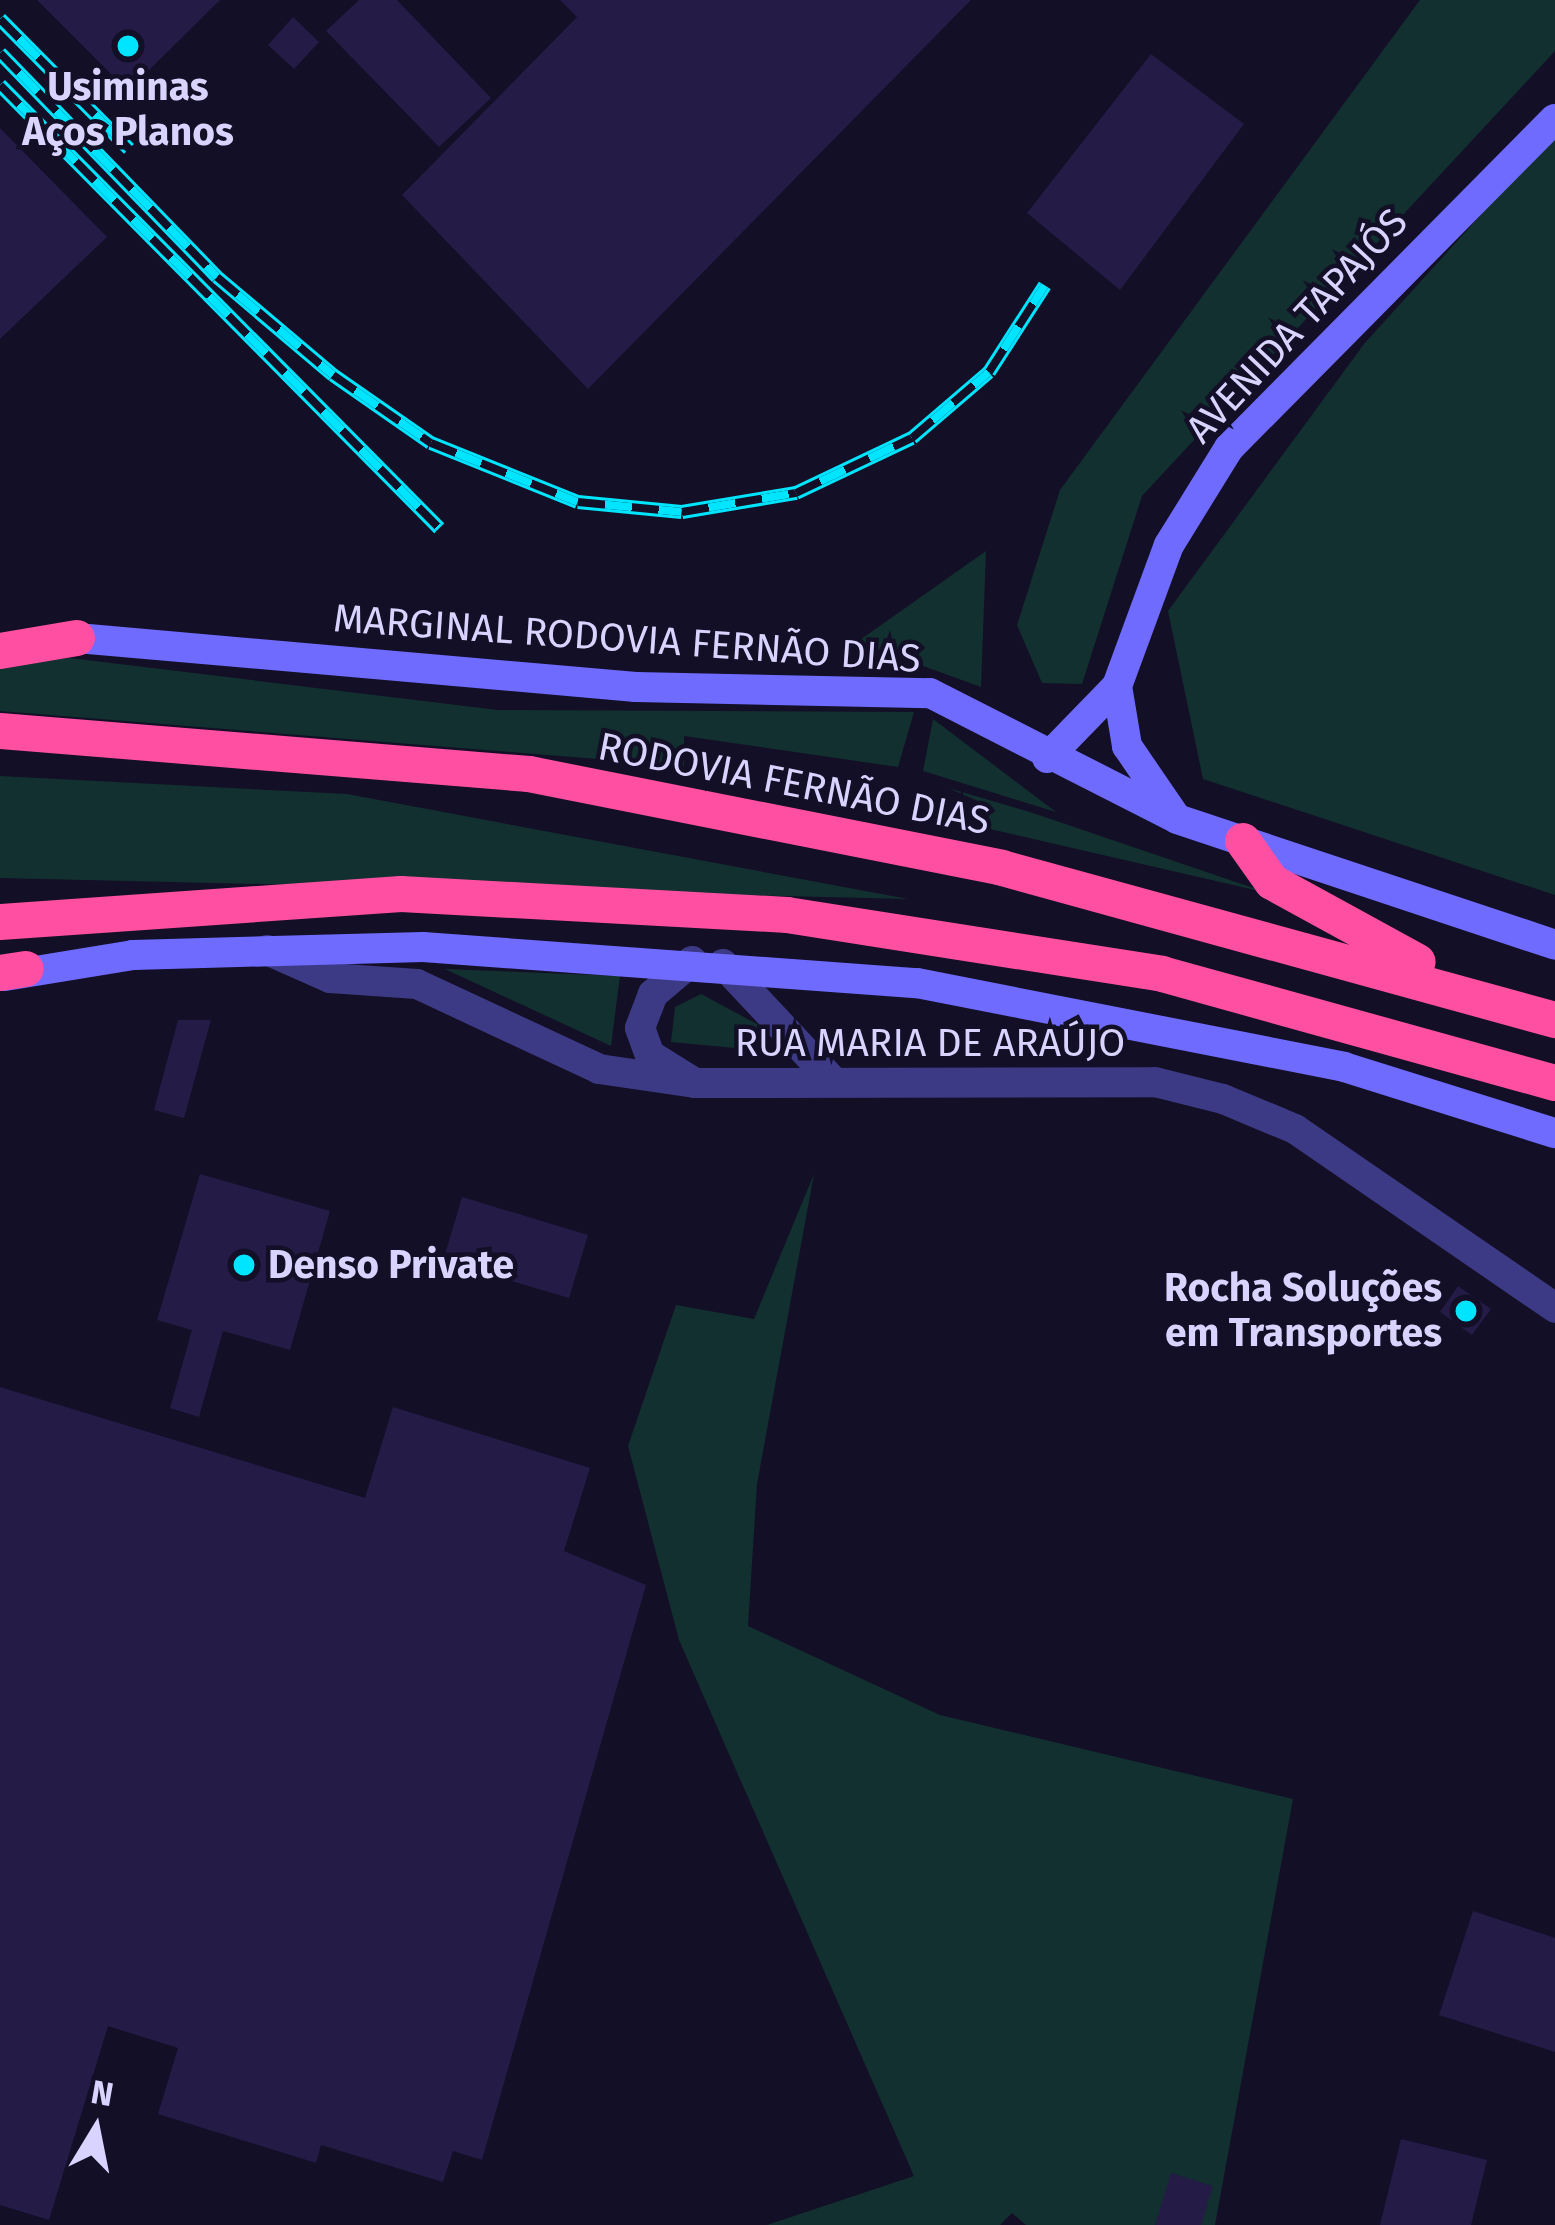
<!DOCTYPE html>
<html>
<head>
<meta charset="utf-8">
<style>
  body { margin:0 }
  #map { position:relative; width:1555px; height:2225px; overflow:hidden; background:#130f26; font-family:"Fira Sans",sans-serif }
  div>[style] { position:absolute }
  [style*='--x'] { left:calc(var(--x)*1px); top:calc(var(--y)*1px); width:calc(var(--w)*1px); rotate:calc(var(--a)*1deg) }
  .green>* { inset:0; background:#12302f }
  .building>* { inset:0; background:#241b47 }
  .minor>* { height:30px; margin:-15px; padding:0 15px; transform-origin:15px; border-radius:15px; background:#3d3a85 }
  .tertiary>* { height:30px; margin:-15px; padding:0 15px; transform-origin:15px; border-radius:15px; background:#3d3a85 }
  .secondary>* { height:30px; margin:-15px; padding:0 15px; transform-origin:15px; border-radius:15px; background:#6f6bff }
  .motorway>* { height:36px; margin:-18px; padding:0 18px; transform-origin:18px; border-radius:18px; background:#ff4fa3 }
  .rail>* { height:14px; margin-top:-7px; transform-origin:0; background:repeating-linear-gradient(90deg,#130f26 0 27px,#00e5ff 0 54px); box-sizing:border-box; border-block:3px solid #00e5ff }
  .dots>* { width:33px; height:33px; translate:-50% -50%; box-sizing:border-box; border:6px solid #130f26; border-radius:50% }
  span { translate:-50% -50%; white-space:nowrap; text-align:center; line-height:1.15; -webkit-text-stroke:9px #130f26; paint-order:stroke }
  .poi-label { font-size:39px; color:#d9d4ff; font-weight:700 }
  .left { translate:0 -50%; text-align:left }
  .right { translate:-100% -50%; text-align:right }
  .street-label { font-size:39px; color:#d9d4ff }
  .north { position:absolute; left:36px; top:2069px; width:120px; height:120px; -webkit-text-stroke:9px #130f26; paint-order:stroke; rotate:10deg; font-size:33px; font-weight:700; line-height:48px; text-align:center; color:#d9d4ff }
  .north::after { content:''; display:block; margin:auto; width:42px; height:54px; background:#d9d4ff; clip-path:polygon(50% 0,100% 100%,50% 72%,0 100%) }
</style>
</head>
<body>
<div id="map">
  <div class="green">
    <div style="clip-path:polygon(1420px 0,1555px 0,1555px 51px,1142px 496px,1082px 684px,1042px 683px,1017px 625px,1060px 490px)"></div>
    <div style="clip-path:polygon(1555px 133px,1555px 895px,1203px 779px,1168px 611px,1364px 344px)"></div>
    <div style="clip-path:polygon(986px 551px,981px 687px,857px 642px)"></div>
    <div style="clip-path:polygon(45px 655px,498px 710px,914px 712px,898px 767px,684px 736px,684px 766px,0 711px,0 663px)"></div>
    <div style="clip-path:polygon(933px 719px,1056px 812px,923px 771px)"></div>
    <div style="clip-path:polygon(0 776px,347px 794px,908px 899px,0 878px)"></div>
    <div style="clip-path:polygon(948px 788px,1033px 813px,1268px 893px,990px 829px,987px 805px)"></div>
    <div style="clip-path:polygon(445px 969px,620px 976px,611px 1046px)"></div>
    <div style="clip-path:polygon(701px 994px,770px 1031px,767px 1051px,671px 1042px,675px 1007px)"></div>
    <div style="clip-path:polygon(814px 1174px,757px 1484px,748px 1626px,940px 1715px,1293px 1799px,1215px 2225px,1026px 2225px,1012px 2213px,1000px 2225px,767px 2225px,914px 2176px,679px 1640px,628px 1446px,676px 1305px,754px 1319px)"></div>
  </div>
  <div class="building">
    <div style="clip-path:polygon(37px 0,220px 0,128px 91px)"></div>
    <div style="clip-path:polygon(359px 0,397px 0,491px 98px,439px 147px,326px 31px)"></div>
    <div style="clip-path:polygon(560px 0,971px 0,588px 389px,402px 195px,577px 17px)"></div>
    <div style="clip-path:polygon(293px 17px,319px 42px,294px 69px,268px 45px)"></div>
    <div style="clip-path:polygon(1151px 54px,1244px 124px,1120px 290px,1027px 213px)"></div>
    <div style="clip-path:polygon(0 128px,107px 237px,0 339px)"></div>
    <div style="clip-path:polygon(178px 1020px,211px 1020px,184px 1118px,154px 1110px)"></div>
    <div style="clip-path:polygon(200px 1174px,330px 1211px,290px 1350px,223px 1331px,199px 1417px,170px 1408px,192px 1330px,157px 1320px)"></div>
    <div style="clip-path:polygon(462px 1197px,588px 1235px,569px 1298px,443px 1261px)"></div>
    <div style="clip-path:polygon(1458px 1286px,1491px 1309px,1472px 1335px,1440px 1312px)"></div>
    <div style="clip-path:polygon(0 1387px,365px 1498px,393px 1407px,590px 1468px,564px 1551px,646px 1585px,482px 2160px,453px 2151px,443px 2182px,321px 2145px,316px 2163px,158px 2114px,178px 2048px,108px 2026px,49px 2220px,0 2205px)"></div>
    <div style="clip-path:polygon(1473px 1911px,1555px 1938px,1555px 2052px,1439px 2015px)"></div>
    <div style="clip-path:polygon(1401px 2139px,1487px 2160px,1471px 2225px,1380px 2225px)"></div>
    <div style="clip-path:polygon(1171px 2173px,1213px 2186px,1201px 2225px,1155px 2225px)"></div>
  </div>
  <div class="minor">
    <div style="--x:692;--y:961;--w:51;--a:139.8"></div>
    <div style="--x:653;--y:994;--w:36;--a:111"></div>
    <div style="--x:640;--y:1028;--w:29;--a:70"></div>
    <div style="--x:650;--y:1055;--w:53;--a:31.9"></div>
    <div style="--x:723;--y:964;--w:161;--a:46.8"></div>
  </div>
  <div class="tertiary">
    <div style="--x:267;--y:950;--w:69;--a:24"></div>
    <div style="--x:330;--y:978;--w:87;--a:3.9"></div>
    <div style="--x:417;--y:984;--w:201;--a:25"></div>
    <div style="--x:599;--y:1069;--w:97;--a:8.3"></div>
    <div style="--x:695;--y:1083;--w:460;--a:-0.1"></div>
    <div style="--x:1155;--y:1082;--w:70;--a:14"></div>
    <div style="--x:1223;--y:1099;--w:78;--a:22.6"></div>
    <div style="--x:1295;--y:1129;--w:316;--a:34.5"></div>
  </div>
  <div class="secondary">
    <div style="--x:77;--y:638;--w:561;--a:5.01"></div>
    <div style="--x:636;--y:687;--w:294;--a:1.2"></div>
    <div style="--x:930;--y:693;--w:277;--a:27"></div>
    <div style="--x:1177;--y:819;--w:398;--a:18.4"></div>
    <div style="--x:1117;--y:686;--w:61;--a:80.5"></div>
    <div style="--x:1127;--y:746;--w:83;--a:55.7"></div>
    <div style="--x:1047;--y:758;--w:100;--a:-45.8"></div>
    <div style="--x:1117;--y:686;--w:150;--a:-69.8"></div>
    <div style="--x:1169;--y:545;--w:114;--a:-58.3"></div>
    <div style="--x:1229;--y:448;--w:463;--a:-45.3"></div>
    <div style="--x:5;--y:976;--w:130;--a:-9.3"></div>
    <div style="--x:133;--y:955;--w:290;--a:-1.6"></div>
    <div style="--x:423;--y:947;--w:495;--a:4.2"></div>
    <div style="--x:917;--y:983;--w:435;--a:11.1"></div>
    <div style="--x:1344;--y:1067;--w:221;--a:17.4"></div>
  </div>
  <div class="motorway">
    <div style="--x:0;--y:651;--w:78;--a:-9.6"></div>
    <div style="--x:0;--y:731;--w:531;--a:4.65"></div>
    <div style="--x:529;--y:774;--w:482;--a:11.2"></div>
    <div style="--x:1002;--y:868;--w:574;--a:15.37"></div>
    <div style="--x:1243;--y:841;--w:50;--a:54.7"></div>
    <div style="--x:1272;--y:882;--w:166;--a:28.7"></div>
    <div style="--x:0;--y:922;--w:402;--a:-4"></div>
    <div style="--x:401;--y:894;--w:387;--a:3.1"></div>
    <div style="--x:787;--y:915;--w:380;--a:8.9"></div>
    <div style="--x:1162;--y:974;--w:408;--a:15.5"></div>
    <div style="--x:0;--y:973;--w:26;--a:-9"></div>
  </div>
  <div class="rail">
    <div style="--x:0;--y:19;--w:183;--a:45.2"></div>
    <div style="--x:0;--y:53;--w:312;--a:45.9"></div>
    <div style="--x:217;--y:277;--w:152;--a:40.2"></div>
    <div style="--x:333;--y:375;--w:119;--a:34.8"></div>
    <div style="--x:431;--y:443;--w:158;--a:21.9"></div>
    <div style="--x:578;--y:502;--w:104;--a:5.5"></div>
    <div style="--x:682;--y:512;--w:116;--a:-9.5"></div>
    <div style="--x:796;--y:493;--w:128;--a:-25.4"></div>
    <div style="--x:912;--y:438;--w:101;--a:-40.6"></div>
    <div style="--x:989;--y:372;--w:103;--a:-57.2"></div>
    <div style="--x:0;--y:85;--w:624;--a:45.26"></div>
  </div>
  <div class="dots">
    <div style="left:128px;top:46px;background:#00e5ff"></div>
    <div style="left:244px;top:1265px;background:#00e5ff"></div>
    <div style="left:1466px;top:1311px;background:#00e5ff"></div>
  </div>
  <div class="poi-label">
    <span style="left:128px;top:110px">Usiminas<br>Aços Planos</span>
    <span class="left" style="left:268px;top:1265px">Denso Private</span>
    <span class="right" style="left:1442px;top:1311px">Rocha Soluções<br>em Transportes</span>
  </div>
  <div class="street-label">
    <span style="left:1297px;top:326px;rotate:-47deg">AVENIDA TAPAJÓS</span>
    <span style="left:627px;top:639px;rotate:4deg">MARGINAL RODOVIA FERNÃO DIAS</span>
    <span style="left:794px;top:784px;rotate:11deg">RODOVIA FERNÃO DIAS</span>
    <span style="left:930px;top:1043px">RUA MARIA DE ARAÚJO</span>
  </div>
  <div class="north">N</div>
</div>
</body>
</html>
